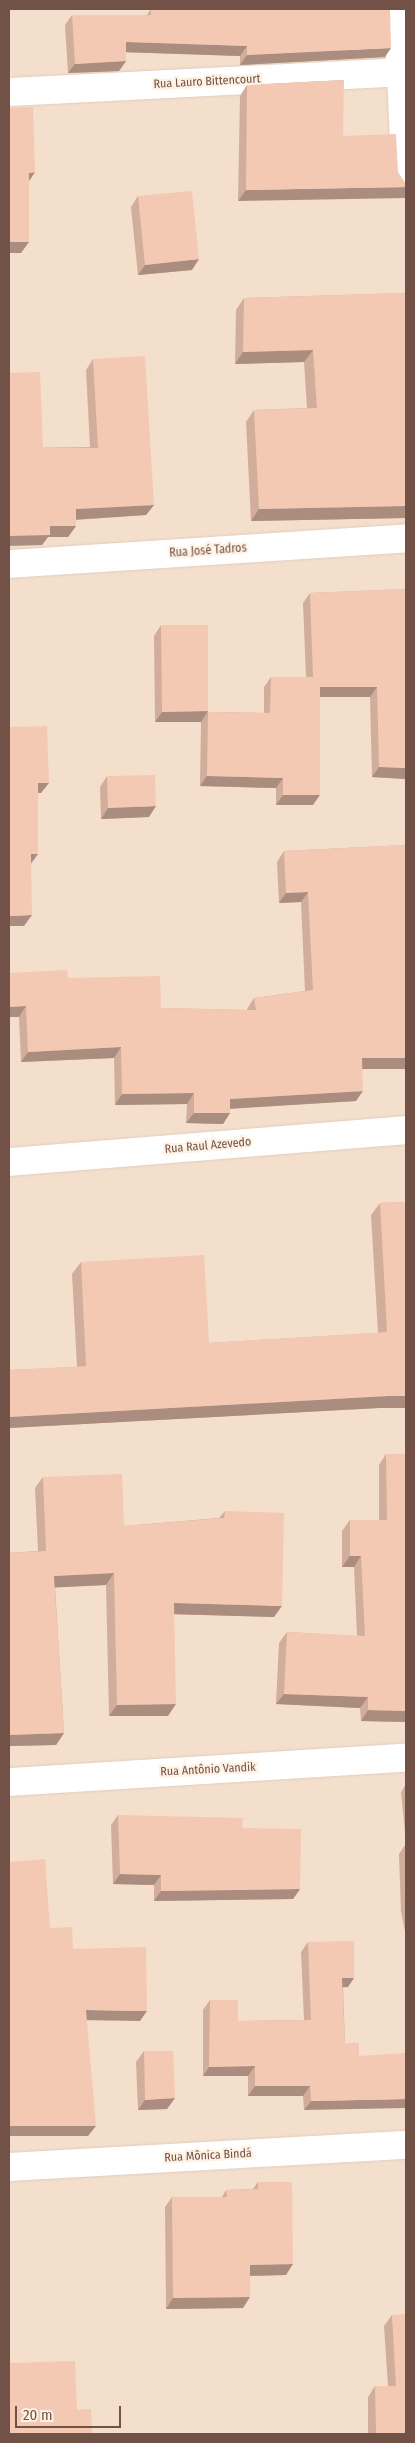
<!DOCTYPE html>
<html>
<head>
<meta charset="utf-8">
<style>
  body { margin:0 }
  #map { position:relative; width:415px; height:2443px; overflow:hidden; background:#fdeedd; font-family:"Fira Sans Condensed",sans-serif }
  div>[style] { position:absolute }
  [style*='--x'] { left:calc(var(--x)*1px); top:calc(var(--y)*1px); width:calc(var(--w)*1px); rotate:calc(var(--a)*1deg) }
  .residential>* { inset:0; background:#f4dfcc }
  .roads { filter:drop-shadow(0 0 1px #e2cbbd) drop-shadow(0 0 1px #e2cbbd) }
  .minor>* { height:28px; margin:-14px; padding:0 14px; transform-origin:14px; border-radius:14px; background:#fff }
  .wall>* { inset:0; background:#d1ad9b }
  .shaded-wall>* { inset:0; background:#aa8d7e }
  .building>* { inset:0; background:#f3c9b4 }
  span { translate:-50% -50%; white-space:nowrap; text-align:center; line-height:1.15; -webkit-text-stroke:4.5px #fff2e4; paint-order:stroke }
  .street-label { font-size:12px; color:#725246 }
  .frame { position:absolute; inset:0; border:10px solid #725246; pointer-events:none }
  .scale { position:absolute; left:15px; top:2406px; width:106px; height:22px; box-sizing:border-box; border:2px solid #725246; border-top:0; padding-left:6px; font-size:15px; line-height:18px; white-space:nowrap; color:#725246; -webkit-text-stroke:4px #fff2e4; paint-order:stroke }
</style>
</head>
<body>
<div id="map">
  <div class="residential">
    <div style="clip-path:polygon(9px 9px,406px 9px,406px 2434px,9px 2434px)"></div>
  </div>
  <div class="roads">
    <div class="minor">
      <div style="--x:398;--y:9;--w:173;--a:87.4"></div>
      <div style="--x:9;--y:92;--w:398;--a:-2.9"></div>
      <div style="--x:9;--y:564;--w:398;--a:-3.7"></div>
      <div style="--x:9;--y:1162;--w:398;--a:-4.6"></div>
      <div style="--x:9;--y:1782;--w:398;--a:-3.5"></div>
      <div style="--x:9;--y:2167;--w:398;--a:-3.2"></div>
    </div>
  </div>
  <div class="wall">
    <div style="clip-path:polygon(151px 9px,385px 57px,240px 65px,240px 56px,126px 52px,126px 61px,119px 71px,68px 73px,65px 25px,72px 15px,147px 15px)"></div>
    <div style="clip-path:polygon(344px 80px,238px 201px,240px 96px,247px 85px)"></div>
    <div style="clip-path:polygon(138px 196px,192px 270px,138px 275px,131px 207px)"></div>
    <div style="clip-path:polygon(406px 293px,406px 518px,251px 521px,246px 422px,254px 410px,307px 408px,304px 362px,235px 364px,236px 310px,244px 298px)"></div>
    <div style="clip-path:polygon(93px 359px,154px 505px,146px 515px,76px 520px,76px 526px,68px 537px,48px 537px,42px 545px,43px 447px,90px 447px,86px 370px)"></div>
    <div style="clip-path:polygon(406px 589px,406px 779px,372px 777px,370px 697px,320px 697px,313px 805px,276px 805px,276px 788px,200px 786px,201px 722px,155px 722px,154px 636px,161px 625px,208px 711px,208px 712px,264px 713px,264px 687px,271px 677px,306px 677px,303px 603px,310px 593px)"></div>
    <div style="clip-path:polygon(107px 776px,149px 817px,101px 819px,100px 787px)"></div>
    <div style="clip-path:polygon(406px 845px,356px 1101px,230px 1109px,230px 1113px,223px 1124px,186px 1123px,187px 1104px,115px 1105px,114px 1058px,21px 1062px,19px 1017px,9px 1017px,9px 973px,68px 978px,161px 1008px,247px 1010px,247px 1009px,254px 998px,305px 991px,301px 902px,279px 903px,277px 862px,284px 851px)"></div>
    <div style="clip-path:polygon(406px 1202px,379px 1408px,9px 1428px,9px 1370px,77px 1367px,72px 1274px,81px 1262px,209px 1343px,378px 1333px,371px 1215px,380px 1203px)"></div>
    <div style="clip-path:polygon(386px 1454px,406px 1454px,406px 1722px,361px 1721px,360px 1708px,276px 1704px,279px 1643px,287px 1632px,357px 1636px,354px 1567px,342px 1567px,342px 1531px,350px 1520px,379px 1520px,379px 1465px)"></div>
    <div style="clip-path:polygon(43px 1477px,124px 1526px,219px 1518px,225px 1511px,274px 1617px,174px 1614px,168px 1716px,109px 1716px,106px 1585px,55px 1587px,64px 1733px,56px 1745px,9px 1746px,9px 1553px,38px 1551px,35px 1488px)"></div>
    <div style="clip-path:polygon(406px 1784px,406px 1843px,401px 1792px)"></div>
    <div style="clip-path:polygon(118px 1815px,242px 1828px,300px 1889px,293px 1899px,154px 1901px,154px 1885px,113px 1884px,111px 1825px)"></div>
    <div style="clip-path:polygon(405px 1845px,406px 1845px,406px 1937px,401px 1912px,399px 1854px)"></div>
    <div style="clip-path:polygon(308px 1942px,348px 1987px,343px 1987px,345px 2044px,359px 2043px,304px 2110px,303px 2096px,248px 2096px,248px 2076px,203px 2076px,203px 2010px,210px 2000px,238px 2021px,304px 2020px,301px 1952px)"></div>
    <div style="clip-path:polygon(144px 2051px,175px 2098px,167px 2109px,138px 2110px,136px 2062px)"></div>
    <div style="clip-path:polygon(258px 2182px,286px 2275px,250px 2276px,243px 2308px,166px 2309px,165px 2207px,172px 2197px,222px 2197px,226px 2190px,253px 2189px)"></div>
    <div style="clip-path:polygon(392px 2315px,406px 2434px,368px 2434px,368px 2397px,375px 2386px,388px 2386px,384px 2326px)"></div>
  </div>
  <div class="shaded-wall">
    <div style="clip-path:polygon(126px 42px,247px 46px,240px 56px,119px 52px)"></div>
    <div style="clip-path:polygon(391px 48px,385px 57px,240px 65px,247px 55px)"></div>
    <div style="clip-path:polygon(126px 61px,119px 71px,68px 73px,75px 64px)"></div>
    <div style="clip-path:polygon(35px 172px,28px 183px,29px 173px)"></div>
    <div style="clip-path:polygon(406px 187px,406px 198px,238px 201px,246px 190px)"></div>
    <div style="clip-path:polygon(9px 242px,29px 242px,21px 253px,9px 253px)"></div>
    <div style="clip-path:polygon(199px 259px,192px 270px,138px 275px,145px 265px)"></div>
    <div style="clip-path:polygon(313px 350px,304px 362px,235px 364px,243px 352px)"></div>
    <div style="clip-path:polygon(154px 505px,146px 515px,69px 520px,76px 509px)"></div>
    <div style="clip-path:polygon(406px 506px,406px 518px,251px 521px,259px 509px)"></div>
    <div style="clip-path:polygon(50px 526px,76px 526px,68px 537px,48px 537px,42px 545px,9px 546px,9px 536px)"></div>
    <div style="clip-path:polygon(320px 687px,377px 687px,370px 697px,313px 697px)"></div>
    <div style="clip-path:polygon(208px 711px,201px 722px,155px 722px,162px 712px)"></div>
    <div style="clip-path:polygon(379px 767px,406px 768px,406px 779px,372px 777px)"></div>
    <div style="clip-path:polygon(207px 776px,283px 778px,276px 788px,200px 786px)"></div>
    <div style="clip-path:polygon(38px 783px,49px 783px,41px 793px,30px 793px)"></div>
    <div style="clip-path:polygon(283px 795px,320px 795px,313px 805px,276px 805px)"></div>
    <div style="clip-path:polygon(156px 806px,149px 817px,101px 819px,108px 808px)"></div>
    <div style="clip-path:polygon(31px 854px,38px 854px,30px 865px)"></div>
    <div style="clip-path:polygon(308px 892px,301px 902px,279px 903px,286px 893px)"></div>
    <div style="clip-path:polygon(32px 915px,24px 926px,9px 926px,9px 916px)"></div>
    <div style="clip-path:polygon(26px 1006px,19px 1017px,9px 1017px,9px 1007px)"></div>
    <div style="clip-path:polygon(121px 1047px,114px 1058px,21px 1062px,28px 1052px)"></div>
    <div style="clip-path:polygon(362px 1058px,406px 1058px,406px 1069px,354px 1069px)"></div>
    <div style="clip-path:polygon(363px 1091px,356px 1101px,223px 1109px,230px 1099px)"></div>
    <div style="clip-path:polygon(194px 1093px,187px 1104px,115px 1105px,122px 1094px)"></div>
    <div style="clip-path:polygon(194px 1113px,230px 1113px,223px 1124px,186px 1123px)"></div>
    <div style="clip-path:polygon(387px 1396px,406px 1396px,406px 1408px,379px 1408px,9px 1428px,9px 1417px)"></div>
    <div style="clip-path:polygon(350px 1556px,361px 1556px,354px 1567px,342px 1567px)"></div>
    <div style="clip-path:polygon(114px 1573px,106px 1585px,46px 1588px,54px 1576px)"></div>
    <div style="clip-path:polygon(174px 1603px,282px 1606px,274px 1617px,166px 1614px)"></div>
    <div style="clip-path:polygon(284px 1694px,368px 1697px,360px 1708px,276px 1704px)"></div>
    <div style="clip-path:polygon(176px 1704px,168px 1716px,109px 1716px,117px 1705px)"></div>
    <div style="clip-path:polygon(368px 1710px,406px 1711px,406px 1722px,361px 1721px)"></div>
    <div style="clip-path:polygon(64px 1733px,56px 1745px,9px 1746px,9px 1735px)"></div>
    <div style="clip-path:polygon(120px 1874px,161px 1875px,154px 1885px,113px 1884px)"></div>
    <div style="clip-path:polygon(300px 1889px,293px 1899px,154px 1901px,161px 1891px)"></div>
    <div style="clip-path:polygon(342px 1978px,354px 1978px,348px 1987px,335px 1988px)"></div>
    <div style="clip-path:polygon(86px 2010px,147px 2011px,140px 2021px,78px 2020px)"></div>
    <div style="clip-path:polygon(255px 2066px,248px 2076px,203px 2076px,209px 2067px)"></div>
    <div style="clip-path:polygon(255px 2086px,310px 2086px,303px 2096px,248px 2096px)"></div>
    <div style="clip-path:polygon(175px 2098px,167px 2109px,138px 2110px,145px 2100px)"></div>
    <div style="clip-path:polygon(406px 2099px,406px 2108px,304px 2110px,311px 2101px)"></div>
    <div style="clip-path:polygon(9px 2126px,96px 2126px,88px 2136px,9px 2136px)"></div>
    <div style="clip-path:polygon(293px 2264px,286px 2275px,242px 2276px,250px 2265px)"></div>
    <div style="clip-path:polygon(250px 2297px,243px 2308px,166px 2309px,173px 2298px)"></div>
  </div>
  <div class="building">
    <div style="clip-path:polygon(151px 9px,390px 9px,391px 48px,247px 55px,247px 46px,126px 42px,126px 61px,75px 64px,72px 15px,151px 15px)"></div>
    <div style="clip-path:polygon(344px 80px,343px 136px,396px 134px,398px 172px,406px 184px,406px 187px,246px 190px,247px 85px)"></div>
    <div style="clip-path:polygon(33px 107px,35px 172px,29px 173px,29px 242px,9px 242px,9px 108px)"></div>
    <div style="clip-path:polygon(192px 191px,199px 259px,145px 265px,138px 196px)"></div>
    <div style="clip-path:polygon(406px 293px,406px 506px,259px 509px,254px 410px,317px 408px,313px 350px,243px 352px,244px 298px)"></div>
    <div style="clip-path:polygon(145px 356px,154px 505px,76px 509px,76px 526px,50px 526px,50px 535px,9px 536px,9px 373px,40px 372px,43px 447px,98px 448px,93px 359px)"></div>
    <div style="clip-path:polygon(406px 589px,406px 768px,379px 767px,377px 687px,320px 687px,320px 795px,283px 795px,283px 778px,207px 776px,208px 712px,270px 713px,271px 677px,313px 677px,310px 593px)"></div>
    <div style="clip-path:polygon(161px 625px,208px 625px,208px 711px,162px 712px)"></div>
    <div style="clip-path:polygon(47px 726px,49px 783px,38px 783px,38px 854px,31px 854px,32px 915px,9px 916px,9px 727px)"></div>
    <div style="clip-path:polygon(155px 775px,156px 806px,108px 808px,107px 776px)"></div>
    <div style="clip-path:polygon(406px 845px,406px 1058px,362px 1058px,363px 1091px,230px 1099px,230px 1113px,194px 1113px,194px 1093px,122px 1094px,121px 1047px,28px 1052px,26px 1006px,9px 1007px,9px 973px,67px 970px,68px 978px,160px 976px,161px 1008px,256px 1010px,254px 998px,313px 990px,308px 892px,286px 893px,284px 851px)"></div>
    <div style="clip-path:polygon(406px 1202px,406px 1396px,387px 1396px,9px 1417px,9px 1370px,86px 1366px,81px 1262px,204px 1255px,209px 1343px,387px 1332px,380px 1203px)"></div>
    <div style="clip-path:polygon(386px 1454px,406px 1454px,406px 1711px,368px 1710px,368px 1697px,284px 1694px,287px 1632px,365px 1636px,361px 1556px,350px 1556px,350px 1520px,387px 1520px)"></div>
    <div style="clip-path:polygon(122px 1474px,124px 1526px,224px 1518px,225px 1511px,284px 1513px,282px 1606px,174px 1603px,176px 1704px,117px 1705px,114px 1573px,54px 1576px,64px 1733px,9px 1735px,9px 1553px,46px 1551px,43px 1477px)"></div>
    <div style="clip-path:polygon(118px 1815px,243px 1818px,242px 1828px,301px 1829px,300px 1889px,161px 1891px,161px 1875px,120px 1874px)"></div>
    <div style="clip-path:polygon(405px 1845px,406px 1845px,406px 1865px)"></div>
    <div style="clip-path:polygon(45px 1859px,50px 1928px,72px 1927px,73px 1949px,146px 1947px,147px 2011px,86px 2010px,96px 2126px,9px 2126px,9px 1862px)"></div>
    <div style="clip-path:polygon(354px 1941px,354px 1978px,342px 1978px,345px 2044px,359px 2043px,359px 2056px,406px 2053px,406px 2099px,311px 2101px,310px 2086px,255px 2086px,255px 2066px,209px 2067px,210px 2000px,238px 2000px,238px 2021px,311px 2020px,308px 1942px)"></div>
    <div style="clip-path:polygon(144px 2051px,173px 2051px,175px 2098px,145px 2100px)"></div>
    <div style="clip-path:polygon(258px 2182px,292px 2182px,293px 2264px,250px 2265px,250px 2297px,173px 2298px,172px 2197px,227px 2197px,226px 2190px,258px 2189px)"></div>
    <div style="clip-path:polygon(406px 2314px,406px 2434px,376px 2434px,375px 2386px,396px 2386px,392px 2315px)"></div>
    <div style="clip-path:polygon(75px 2361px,77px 2410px,91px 2409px,92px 2434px,9px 2434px,9px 2363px)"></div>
  </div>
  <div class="street-label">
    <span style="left:207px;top:82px;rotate:-3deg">Rua Lauro Bittencourt</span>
    <span style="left:208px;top:551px;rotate:-4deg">Rua José Tadros</span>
    <span style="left:208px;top:1146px;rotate:-5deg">Rua Raul Azevedo</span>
    <span style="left:208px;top:1770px;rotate:-3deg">Rua Antônio Vandik</span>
    <span style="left:208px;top:2156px;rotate:-3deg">Rua Mônica Bindá</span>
  </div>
  <div class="frame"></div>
  <div class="scale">20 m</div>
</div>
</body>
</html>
